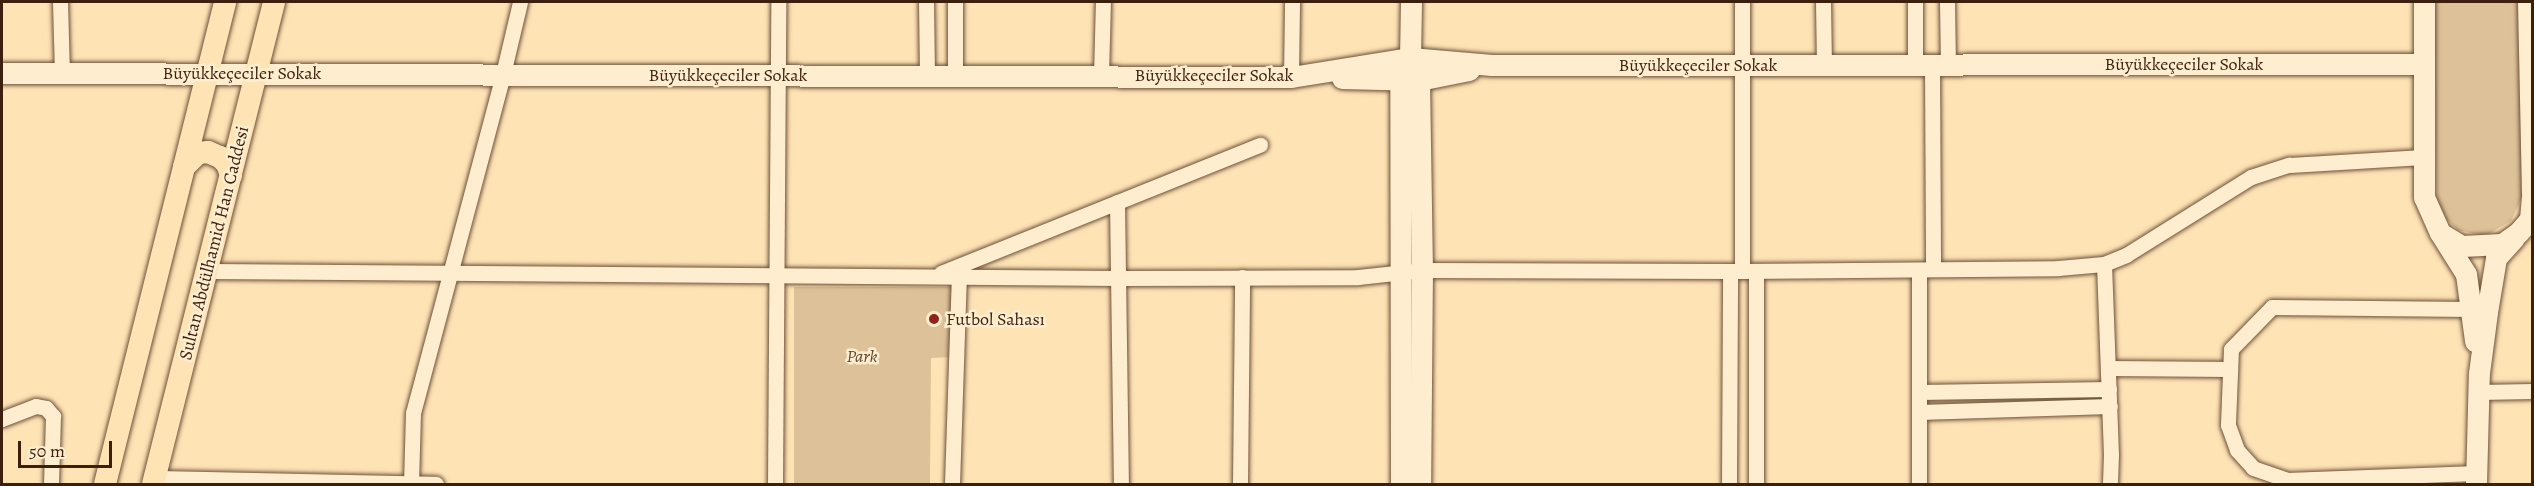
<!DOCTYPE html>
<html>
<head>
<meta charset="utf-8">
<style>
  body { margin:0 }
  #map { position:relative; width:2534px; height:486px; overflow:hidden; background:#fee3b5; font-family:Alegreya,serif }
  div>[style] { position:absolute }
  [style*='--x'] { left:calc(var(--x)*1px); top:calc(var(--y)*1px); width:calc(var(--w)*1px); rotate:calc(var(--a)*1deg) }
  .green>* { inset:0; background:#ddc299 }
  .roads { filter:drop-shadow(0 0 2px #6d5038) drop-shadow(0 0 2px #6d5038) }
  .street>* { height:15px; margin:-7.5px; padding:0 7.5px; transform-origin:7.5px; border-radius:7.5px; background:#feedcf }
  .secondary>* { height:21px; margin:-10.5px; padding:0 10.5px; transform-origin:10.5px; border-radius:10.5px; background:#feedcf }
  .primary>* { height:22px; margin:-11px; padding:0 11px; transform-origin:11px; border-radius:11px; background:#fee3b5 }
  .dots>* { width:16px; height:16px; translate:-50% -50%; box-sizing:border-box; border:3px solid #feedcf; border-radius:50% }
  span { translate:-50% -50%; white-space:nowrap; text-align:center; line-height:1.15; -webkit-text-stroke:5px #feedcf; paint-order:stroke }
  .street-label { font-size:18px; color:#3d1f0e }
  .poi-label { font-size:18px; color:#3d1f0e }
  .left { translate:0 -50%; text-align:left }
  .park-label { font-size:18px; color:#654831; font-style:italic }
  .frame { position:absolute; inset:0; border:3px solid #3d1f0e; pointer-events:none }
  .scale { position:absolute; left:18px; top:441px; width:94px; height:27px; box-sizing:border-box; border:3px solid #3d1f0e; border-top:0; padding-left:8px; font-size:18px; line-height:21px; white-space:nowrap; color:#3d1f0e; -webkit-text-stroke:4px #feedcf; paint-order:stroke }
</style>
</head>
<body>
<div id="map">
  <div class="green">
    <div style="clip-path:polygon(2434px 2px,2521px 2px,2523px 195px,2511px 221px,2485px 236px,2458px 230px,2444px 217px,2437px 205px)"></div>
    <div style="clip-path:polygon(794px 287px,953px 287px,952px 357px,931px 358px,930px 484px,794px 484px)"></div>
  </div>
  <div class="roads">
    <div class="street">
      <div style="--x:60;--y:2;--w:70;--a:88.4"></div>
      <div style="--x:926;--y:2;--w:73;--a:89.2"></div>
      <div style="--x:1823;--y:2;--w:63;--a:89.1"></div>
      <div style="--x:1947;--y:2;--w:62;--a:89.1"></div>
      <div style="--x:1915;--y:64;--w:62;--a:-90"></div>
      <div style="--x:1932;--y:64;--w:205;--a:89.7"></div>
      <div style="--x:955;--y:76;--w:74;--a:-90"></div>
      <div style="--x:1101;--y:76;--w:74;--a:-88.5"></div>
      <div style="--x:1291;--y:77;--w:75;--a:-89.2"></div>
      <div style="--x:1117;--y:202;--w:282;--a:89.2"></div>
      <div style="--x:2104;--y:264;--w:190;--a:87.9"></div>
      <div style="--x:2111;--y:454;--w:30;--a:92"></div>
      <div style="--x:208;--y:271;--w:910;--a:0.44"></div>
      <div style="--x:1118;--y:278;--w:240;--a:-0.2"></div>
      <div style="--x:1358;--y:277;--w:64;--a:-6.2"></div>
      <div style="--x:1422;--y:270;--w:320;--a:0.2"></div>
      <div style="--x:1742;--y:271;--w:316;--a:-0.5"></div>
      <div style="--x:2058;--y:268;--w:46;--a:-5"></div>
      <div style="--x:2104;--y:264;--w:24;--a:-22"></div>
      <div style="--x:2126;--y:255;--w:147;--a:-32"></div>
      <div style="--x:2251;--y:177;--w:40;--a:-18"></div>
      <div style="--x:2289;--y:165;--w:135;--a:-3.4"></div>
      <div style="--x:1742;--y:271;--w:269;--a:-90"></div>
      <div style="--x:1756;--y:271;--w:213;--a:90"></div>
      <div style="--x:941;--y:273;--w:344;--a:-21.9"></div>
      <div style="--x:2471;--y:309;--w:199;--a:-179.4"></div>
      <div style="--x:2272;--y:307;--w:59;--a:134.3"></div>
      <div style="--x:2231;--y:349;--w:76;--a:92.3"></div>
      <div style="--x:2228;--y:425;--w:27;--a:70"></div>
      <div style="--x:2237;--y:450;--w:24;--a:48"></div>
      <div style="--x:2253;--y:468;--w:36;--a:19"></div>
      <div style="--x:2287;--y:480;--w:189;--a:-2.1"></div>
      <div style="--x:2109;--y:368;--w:120;--a:0.5"></div>
      <div style="--x:1919;--y:392;--w:190;--a:-0.9"></div>
      <div style="--x:2479;--y:392;--w:53;--a:-1.1"></div>
      <div style="--x:1919;--y:412;--w:191;--a:-1.8"></div>
      <div style="--x:2;--y:419;--w:36;--a:-21"></div>
      <div style="--x:36;--y:406;--w:10;--a:11"></div>
      <div style="--x:46;--y:408;--w:11;--a:49"></div>
      <div style="--x:53;--y:416;--w:68;--a:91.7"></div>
      <div style="--x:154;--y:478;--w:282;--a:1.2"></div>
      <div style="--x:411;--y:484;--w:71;--a:-88.4"></div>
      <div style="--x:413;--y:413;--w:351;--a:-75.1"></div>
      <div style="--x:503;--y:74;--w:74;--a:-76.7"></div>
      <div style="--x:775;--y:484;--w:482;--a:-89.6"></div>
      <div style="--x:952;--y:484;--w:207;--a:-88.1"></div>
      <div style="--x:1240;--y:484;--w:207;--a:-89.4"></div>
      <div style="--x:1729;--y:484;--w:213;--a:-89.7"></div>
      <div style="--x:1919;--y:484;--w:214;--a:-90"></div>
    </div>
    <div class="secondary">
      <div style="--x:1411;--y:2;--w:56;--a:91"></div>
      <div style="--x:1410;--y:58;--w:24;--a:68"></div>
      <div style="--x:1419;--y:80;--w:190;--a:89.1"></div>
      <div style="--x:1422;--y:270;--w:214;--a:90.5"></div>
      <div style="--x:2424;--y:2;--w:195;--a:90"></div>
      <div style="--x:2424;--y:197;--w:39;--a:66"></div>
      <div style="--x:2440;--y:233;--w:26;--a:31"></div>
      <div style="--x:2462;--y:246;--w:40;--a:-2.9"></div>
      <div style="--x:2502;--y:244;--w:19;--a:-35"></div>
      <div style="--x:2518;--y:233;--w:18;--a:-49"></div>
      <div style="--x:2530;--y:219;--w:22;--a:-85"></div>
      <div style="--x:2528;--y:2;--w:191;--a:88.8"></div>
      <div style="--x:2;--y:73;--w:1289;--a:0.18"></div>
      <div style="--x:1291;--y:77;--w:121;--a:-9.1"></div>
      <div style="--x:1410;--y:58;--w:82;--a:4.9"></div>
      <div style="--x:1492;--y:65;--w:932;--a:-0.06"></div>
      <div style="--x:1342;--y:78;--w:77;--a:1.5"></div>
      <div style="--x:1419;--y:80;--w:51;--a:-11.3"></div>
      <div style="--x:2442;--y:236;--w:45;--a:57.7"></div>
      <div style="--x:2466;--y:274;--w:68;--a:82.3"></div>
      <div style="--x:1401;--y:484;--w:404;--a:-90.1"></div>
      <div style="--x:1400;--y:80;--w:24;--a:-66"></div>
      <div style="--x:2476;--y:484;--w:111;--a:-88.5"></div>
      <div style="--x:2479;--y:373;--w:62;--a:-82.5"></div>
      <div style="--x:2487;--y:312;--w:55;--a:-80.5"></div>
      <div style="--x:2496;--y:258;--w:27;--a:-48"></div>
    </div>
    <div class="primary">
      <div style="--x:184;--y:167;--w:20;--a:-45"></div>
      <div style="--x:198;--y:153;--w:10;--a:-6"></div>
      <div style="--x:208;--y:152;--w:13;--a:23"></div>
      <div style="--x:220;--y:157;--w:10;--a:45"></div>
      <div style="--x:227;--y:164;--w:12;--a:70"></div>
      <div style="--x:105;--y:484;--w:497;--a:-76"></div>
      <div style="--x:153;--y:484;--w:497;--a:-75.9"></div>
    </div>
  </div>
  <div class="dots">
    <div style="left:934px;top:319px;background:#8f2418"></div>
  </div>
  <div class="street-label">
    <span style="left:2184px;top:64px">Büyükkeçeciler Sokak</span>
    <span style="left:1698px;top:65px">Büyükkeçeciler Sokak</span>
    <span style="left:242px;top:73px">Büyükkeçeciler Sokak</span>
    <span style="left:728px;top:75px">Büyükkeçeciler Sokak</span>
    <span style="left:1214px;top:75px">Büyükkeçeciler Sokak</span>
    <span style="left:214px;top:243px;rotate:-76deg">Sultan Abdülhamid Han Caddesi</span>
  </div>
  <div class="poi-label">
    <span class="left" style="left:946px;top:319px">Futbol Sahası</span>
  </div>
  <div class="park-label">
    <span style="left:862px;top:356px">Park</span>
  </div>
  <div class="frame"></div>
  <div class="scale">50 m</div>
</div>
</body>
</html>
